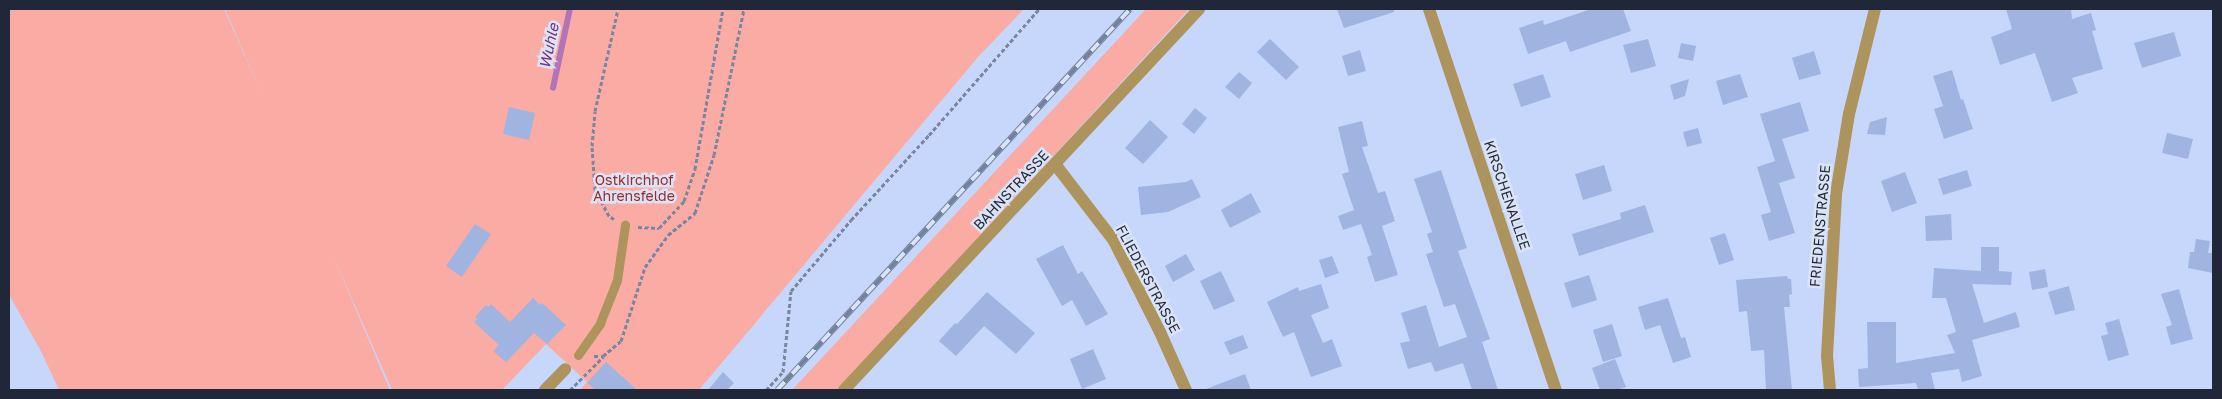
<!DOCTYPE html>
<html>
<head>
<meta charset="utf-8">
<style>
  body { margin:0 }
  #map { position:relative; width:2222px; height:399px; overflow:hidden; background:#c6d7fb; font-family:"Golos Text",sans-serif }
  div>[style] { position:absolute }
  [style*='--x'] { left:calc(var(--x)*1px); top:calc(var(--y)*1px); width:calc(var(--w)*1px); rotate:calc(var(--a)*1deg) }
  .green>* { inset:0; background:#f9aba4 }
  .stream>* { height:5.5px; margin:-2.75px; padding:0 2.75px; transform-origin:2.75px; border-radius:2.75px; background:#b274b6 }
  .building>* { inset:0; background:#9fb4e0 }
  .path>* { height:3px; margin-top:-1.5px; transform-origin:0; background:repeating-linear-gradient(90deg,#7986a1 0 4px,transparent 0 6.5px) }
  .service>* { height:9px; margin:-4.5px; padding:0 4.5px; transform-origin:4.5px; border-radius:4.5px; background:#ad935c }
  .minor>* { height:12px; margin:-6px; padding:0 6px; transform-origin:6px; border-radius:6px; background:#ad935c }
  .rail>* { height:5.5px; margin-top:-2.75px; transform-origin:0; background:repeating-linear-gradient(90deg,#dbe4f6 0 11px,#74819c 0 22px); box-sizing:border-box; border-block:1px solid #74819c }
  span { translate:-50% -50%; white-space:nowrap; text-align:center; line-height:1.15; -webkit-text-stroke:5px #dbe4f6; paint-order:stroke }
  .park-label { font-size:14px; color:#9a2a2a }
  .street-label { font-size:14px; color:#1f2738 }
  .water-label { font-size:15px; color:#7a2f80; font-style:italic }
  .frame { position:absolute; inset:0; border:10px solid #1f2738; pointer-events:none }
</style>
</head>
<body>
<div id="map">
  <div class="green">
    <div style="clip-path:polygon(9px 9px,224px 9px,265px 101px,225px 9px,1024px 9px,978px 57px,699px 390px,580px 390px,587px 382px,546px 344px,502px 390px,392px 390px,331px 251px,390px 390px,59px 390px,41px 351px,9px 295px)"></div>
    <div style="clip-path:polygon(1146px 9px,1189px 9px,837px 390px,792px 390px)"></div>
  </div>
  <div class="stream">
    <div style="--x:553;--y:88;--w:81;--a:-77.9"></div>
  </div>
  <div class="building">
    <div style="clip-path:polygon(1337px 9px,1394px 9px,1394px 12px,1344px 28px)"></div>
    <div style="clip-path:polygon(1591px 9px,1623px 9px,1631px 31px,1570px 52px,1566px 41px,1528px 54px,1519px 28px,1543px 20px,1544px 25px)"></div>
    <div style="clip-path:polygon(2006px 9px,2071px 9px,2072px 19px,2091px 13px,2096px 30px,2092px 31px,2103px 69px,2072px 78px,2078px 93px,2052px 102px,2035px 53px,2000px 65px,1991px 37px,2012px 29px)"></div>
    <div style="clip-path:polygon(2174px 32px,2181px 56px,2142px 68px,2134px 43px)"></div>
    <div style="clip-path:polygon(1270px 39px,1299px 67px,1286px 80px,1257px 52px)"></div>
    <div style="clip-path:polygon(1648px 39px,1656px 66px,1631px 73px,1623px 45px)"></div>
    <div style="clip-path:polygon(1681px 43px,1696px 46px,1693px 61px,1678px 58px)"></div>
    <div style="clip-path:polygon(1360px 50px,1366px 71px,1348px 76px,1342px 56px)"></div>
    <div style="clip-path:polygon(1814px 51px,1821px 74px,1799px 80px,1792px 58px)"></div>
    <div style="clip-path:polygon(1952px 70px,1961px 100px,1963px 99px,1973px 129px,1944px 139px,1934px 109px,1943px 106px,1933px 76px)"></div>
    <div style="clip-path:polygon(1239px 72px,1252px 83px,1239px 99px,1225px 87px)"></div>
    <div style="clip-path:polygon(1543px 74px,1551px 97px,1521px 107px,1513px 84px)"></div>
    <div style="clip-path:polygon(1740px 74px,1748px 97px,1723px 105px,1716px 81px)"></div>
    <div style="clip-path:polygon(1689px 79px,1685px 96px,1674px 100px,1670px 85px)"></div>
    <div style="clip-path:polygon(1800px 102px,1809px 131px,1782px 139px,1795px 178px,1779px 183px,1795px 233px,1769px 241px,1761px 215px,1771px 212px,1757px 167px,1775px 161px,1760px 114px)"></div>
    <div style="clip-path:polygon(509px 107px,535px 113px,529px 140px,503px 134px)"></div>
    <div style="clip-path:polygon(1195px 108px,1207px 118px,1194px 134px,1182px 124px)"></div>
    <div style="clip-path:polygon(1887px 117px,1885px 135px,1867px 134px,1870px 122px)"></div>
    <div style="clip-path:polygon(1150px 120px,1168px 137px,1143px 164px,1125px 148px)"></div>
    <div style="clip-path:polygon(1362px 121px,1368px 146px,1362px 147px,1378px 193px,1385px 191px,1395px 221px,1382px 226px,1398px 275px,1375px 282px,1367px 257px,1372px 255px,1361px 224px,1343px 230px,1338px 216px,1354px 210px,1342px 174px,1349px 172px,1338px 127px)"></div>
    <div style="clip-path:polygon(1698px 128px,1702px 143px,1687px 147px,1683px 132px)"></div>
    <div style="clip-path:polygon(2167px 133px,2193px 139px,2188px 159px,2162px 153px)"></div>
    <div style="clip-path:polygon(1604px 165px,1612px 191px,1583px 200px,1575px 174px)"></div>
    <div style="clip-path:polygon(1441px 170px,1467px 248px,1458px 251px,1490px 339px,1482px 342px,1498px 390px,1472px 390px,1463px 363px,1435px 372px,1431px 362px,1408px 369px,1400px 343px,1410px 341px,1401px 313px,1426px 305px,1439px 347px,1467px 337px,1455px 304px,1444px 307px,1426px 254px,1433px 252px,1427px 234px,1432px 232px,1414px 179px)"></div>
    <div style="clip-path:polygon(1967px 170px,1972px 186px,1943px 195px,1938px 179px)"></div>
    <div style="clip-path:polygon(1905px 172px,1917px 203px,1892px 212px,1881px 181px)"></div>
    <div style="clip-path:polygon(1192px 179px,1201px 197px,1168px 212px,1141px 215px,1138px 187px,1186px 182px)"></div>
    <div style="clip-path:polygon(1251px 193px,1261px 212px,1230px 228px,1221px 210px)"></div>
    <div style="clip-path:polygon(1645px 205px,1654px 232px,1579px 256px,1572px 234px,1621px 219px,1620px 213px)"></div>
    <div style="clip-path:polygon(1951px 214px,1952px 240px,1926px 241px,1925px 216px)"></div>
    <div style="clip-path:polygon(475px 224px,491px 234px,462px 277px,446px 266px)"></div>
    <div style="clip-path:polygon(1725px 233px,1734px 260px,1719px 265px,1710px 238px)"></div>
    <div style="clip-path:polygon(2196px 239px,2210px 241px,2208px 253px,2213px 253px,2213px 273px,2188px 268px,2190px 252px,2194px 252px)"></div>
    <div style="clip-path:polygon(1063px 245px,1078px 274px,1082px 271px,1108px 314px,1086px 326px,1072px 300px,1062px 306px,1036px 259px)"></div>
    <div style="clip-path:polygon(1981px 247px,1999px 247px,1999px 271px,2012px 272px,2011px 285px,1972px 284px,1984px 323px,2016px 312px,2020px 327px,1972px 340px,1982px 376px,1962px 382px,1959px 369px,1931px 373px,1935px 390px,1918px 390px,1916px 383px,1859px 387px,1858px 369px,1868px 368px,1867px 322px,1896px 322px,1896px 363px,1955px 353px,1947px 335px,1956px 332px,1946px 298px,1932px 298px,1934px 268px,1981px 271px)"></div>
    <div style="clip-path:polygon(1186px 254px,1195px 270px,1173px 282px,1165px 266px)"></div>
    <div style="clip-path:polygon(1332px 256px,1339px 273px,1325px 278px,1319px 260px)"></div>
    <div style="clip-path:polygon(2045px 269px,2048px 287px,2032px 290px,2029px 272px)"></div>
    <div style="clip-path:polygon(1221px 271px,1235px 301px,1214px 310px,1200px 281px)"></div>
    <div style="clip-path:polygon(1589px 275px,1597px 300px,1572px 308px,1564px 283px)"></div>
    <div style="clip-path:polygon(1787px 276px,1788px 279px,1791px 279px,1792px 294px,1789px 295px,1790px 307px,1784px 307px,1792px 390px,1766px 390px,1764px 350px,1751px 351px,1747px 311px,1739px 312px,1736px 280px)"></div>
    <div style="clip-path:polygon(1321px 284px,1329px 308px,1311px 315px,1323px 343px,1332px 339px,1342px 366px,1311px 377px,1294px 332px,1283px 337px,1267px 302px,1298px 287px,1299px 291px)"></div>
    <div style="clip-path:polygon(2069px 286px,2075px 310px,2055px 315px,2048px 292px)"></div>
    <div style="clip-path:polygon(2179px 289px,2193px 339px,2171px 345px,2166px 327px,2172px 325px,2161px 294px)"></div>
    <div style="clip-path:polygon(987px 292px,1035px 333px,1016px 354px,984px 326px,956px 356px,939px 341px,955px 323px,957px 324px)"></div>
    <div style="clip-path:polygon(533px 298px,540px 305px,542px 303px,566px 325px,547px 344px,534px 333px,506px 362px,493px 351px,499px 345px,474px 322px,477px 319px,475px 317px,486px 305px,488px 307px,491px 304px,510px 322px)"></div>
    <div style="clip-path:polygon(1668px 298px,1681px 338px,1685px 337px,1691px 357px,1673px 363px,1660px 325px,1645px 330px,1638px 307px)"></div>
    <div style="clip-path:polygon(2119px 319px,2129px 355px,2108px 361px,2101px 336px,2108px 334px,2105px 323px)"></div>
    <div style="clip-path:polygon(1612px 324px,1622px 356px,1603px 362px,1593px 330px)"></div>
    <div style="clip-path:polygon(1243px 335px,1248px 348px,1230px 355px,1224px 342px)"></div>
    <div style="clip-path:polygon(1093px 349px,1106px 379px,1082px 389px,1070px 359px)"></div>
    <div style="clip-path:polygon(1615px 359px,1626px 387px,1617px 390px,1600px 390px,1592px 368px)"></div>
    <div style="clip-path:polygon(606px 362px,637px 390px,596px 390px,587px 383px)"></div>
    <div style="clip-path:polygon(723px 372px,734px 383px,727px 390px,708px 390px)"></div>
    <div style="clip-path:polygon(1245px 374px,1251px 390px,1206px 390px,1206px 389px)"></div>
  </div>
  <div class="path">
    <div style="--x:614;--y:219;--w:6;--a:-149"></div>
    <div style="--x:609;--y:216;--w:30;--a:-118"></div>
    <div style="--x:595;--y:190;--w:44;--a:-93.9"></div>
    <div style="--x:592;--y:146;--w:35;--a:-85"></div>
    <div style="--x:595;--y:111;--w:105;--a:-77.3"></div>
    <div style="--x:638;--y:227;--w:21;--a:3"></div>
    <div style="--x:659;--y:228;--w:37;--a:-47"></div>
    <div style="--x:684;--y:201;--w:34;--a:-71"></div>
    <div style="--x:695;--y:169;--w:162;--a:-80.1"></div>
    <div style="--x:594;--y:356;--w:9;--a:0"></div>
    <div style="--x:603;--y:356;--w:23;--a:-40"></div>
    <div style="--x:621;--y:341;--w:78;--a:-72"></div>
    <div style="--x:645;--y:267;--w:39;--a:-54"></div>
    <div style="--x:668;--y:235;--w:35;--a:-39"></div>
    <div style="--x:695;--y:213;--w:61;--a:-71.9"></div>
    <div style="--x:714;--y:155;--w:149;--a:-78.4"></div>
    <div style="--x:570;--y:390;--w:47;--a:-45"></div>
    <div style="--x:766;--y:390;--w:25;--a:-47"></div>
    <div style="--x:783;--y:372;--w:81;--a:-84.4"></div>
    <div style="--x:791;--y:291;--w:93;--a:-49.8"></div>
    <div style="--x:851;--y:220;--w:115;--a:-47.5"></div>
    <div style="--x:929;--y:135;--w:167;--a:-48.9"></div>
  </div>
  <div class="service">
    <div style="--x:578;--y:355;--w:39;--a:-55"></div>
    <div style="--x:600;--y:323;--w:46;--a:-68.4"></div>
    <div style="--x:617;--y:280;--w:56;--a:-81.7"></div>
  </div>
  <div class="minor">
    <div style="--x:1429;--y:9;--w:402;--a:71.6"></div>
    <div style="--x:1055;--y:164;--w:97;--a:52.5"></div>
    <div style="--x:1114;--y:241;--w:102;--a:63.2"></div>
    <div style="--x:1160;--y:332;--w:64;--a:65.9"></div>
    <div style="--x:545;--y:390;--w:29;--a:-46"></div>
    <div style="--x:844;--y:390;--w:521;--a:-47.02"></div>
    <div style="--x:1830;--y:390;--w:34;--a:-95"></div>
    <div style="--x:1827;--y:356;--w:162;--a:-86.8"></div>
    <div style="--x:1836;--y:194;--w:81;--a:-80.8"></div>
    <div style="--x:1849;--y:114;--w:108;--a:-76.1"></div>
  </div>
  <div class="rail">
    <div style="--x:777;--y:390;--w:519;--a:-47.18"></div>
  </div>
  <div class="park-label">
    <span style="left:634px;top:188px">Ostkirchhof<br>Ahrensfelde</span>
  </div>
  <div class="street-label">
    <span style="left:1011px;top:190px;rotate:-47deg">BAHNSTRASSE</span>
    <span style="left:1507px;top:195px;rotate:71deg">KIRSCHENALLEE</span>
    <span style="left:1820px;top:226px;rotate:-85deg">FRIEDENSTRASSE</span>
    <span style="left:1148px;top:279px;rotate:62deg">FLIEDERSTRASSE</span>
  </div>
  <div class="water-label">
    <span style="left:549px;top:46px;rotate:-78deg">Wuhle</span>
  </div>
  <div class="frame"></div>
</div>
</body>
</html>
